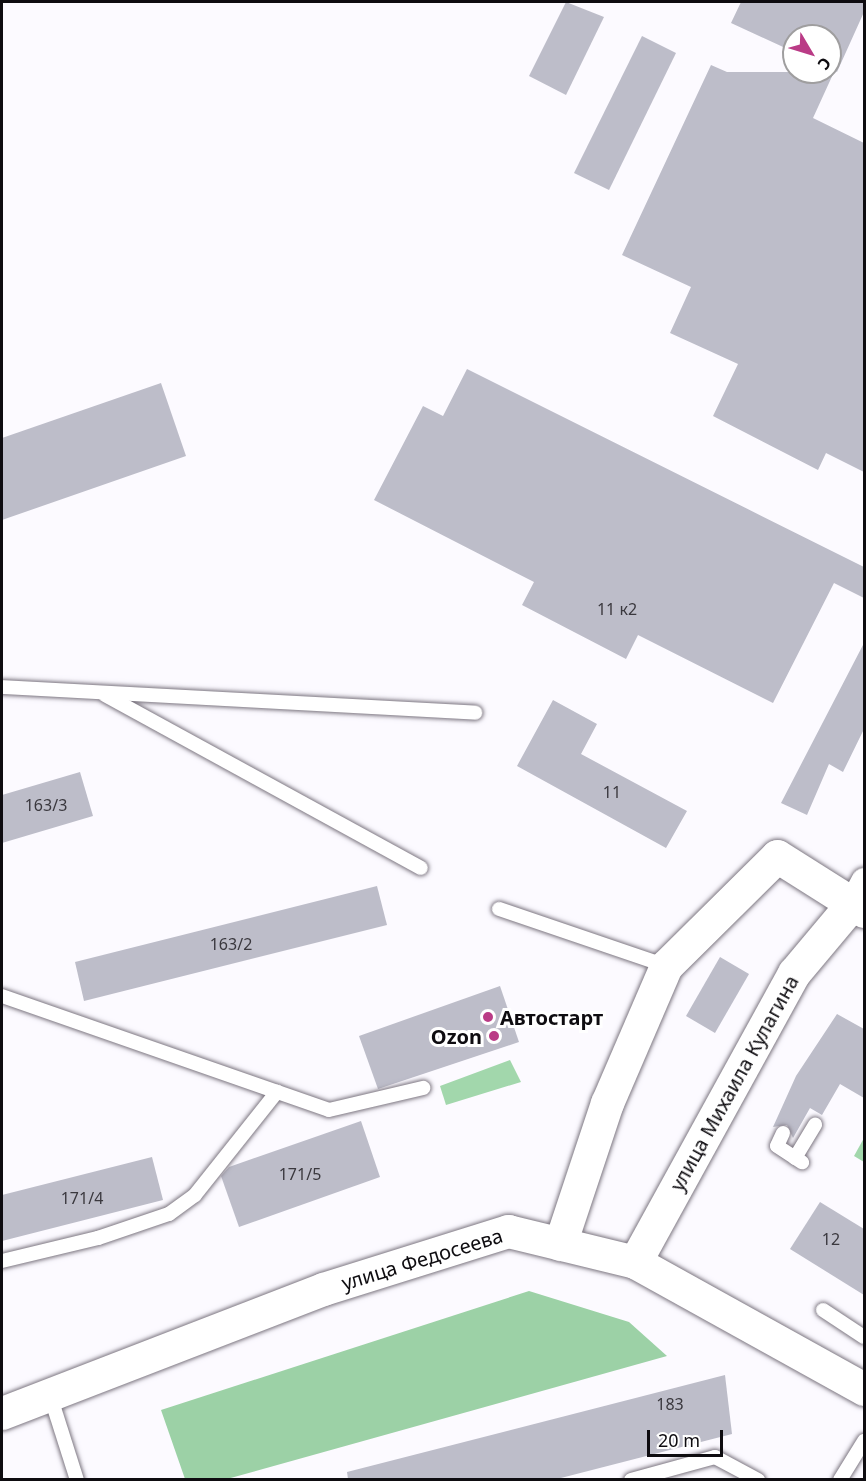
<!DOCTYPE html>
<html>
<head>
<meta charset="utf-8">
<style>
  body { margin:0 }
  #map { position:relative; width:866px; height:1481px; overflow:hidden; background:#fcfaff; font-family:"Noto Sans",sans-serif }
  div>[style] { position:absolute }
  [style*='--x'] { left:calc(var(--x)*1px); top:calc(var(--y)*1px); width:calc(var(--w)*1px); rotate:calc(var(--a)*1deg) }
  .green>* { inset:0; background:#a2d7ac }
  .forest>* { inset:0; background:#9cd1a6 }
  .building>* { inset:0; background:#bdbdc9 }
  .roads { filter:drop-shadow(0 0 2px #7d7782) drop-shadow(0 0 2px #7d7782) }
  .lane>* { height:14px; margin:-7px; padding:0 7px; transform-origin:7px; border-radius:7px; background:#fff }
  .street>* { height:26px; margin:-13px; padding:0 13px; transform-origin:13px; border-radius:13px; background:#fff }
  .secondary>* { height:33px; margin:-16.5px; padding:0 16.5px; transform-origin:16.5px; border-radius:16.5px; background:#fff }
  .dots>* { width:16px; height:16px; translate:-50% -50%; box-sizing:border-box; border:3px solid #fff; border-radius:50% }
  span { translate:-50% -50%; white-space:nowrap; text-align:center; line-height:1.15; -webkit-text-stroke:6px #fff; paint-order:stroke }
  .number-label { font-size:16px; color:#3a383e }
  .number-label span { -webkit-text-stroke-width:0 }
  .poi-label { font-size:20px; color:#0e0c10; font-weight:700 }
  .left { translate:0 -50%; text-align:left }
  .right { translate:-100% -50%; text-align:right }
  .street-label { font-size:20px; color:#0e0c10 }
  .frame { position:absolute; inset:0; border:3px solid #0e0c10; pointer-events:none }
  .north { position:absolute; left:782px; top:24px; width:60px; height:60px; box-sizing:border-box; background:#fff; border:2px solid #9f9e9f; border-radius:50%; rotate:128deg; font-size:16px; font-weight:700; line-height:24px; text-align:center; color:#0e0c10 }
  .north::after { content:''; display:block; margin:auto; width:21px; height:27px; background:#ba3b86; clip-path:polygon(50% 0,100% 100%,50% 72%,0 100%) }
  .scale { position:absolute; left:647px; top:1430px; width:76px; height:27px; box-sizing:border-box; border:3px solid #0e0c10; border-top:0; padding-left:8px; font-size:18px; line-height:21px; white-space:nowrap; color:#0e0c10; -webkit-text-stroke:4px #fff; paint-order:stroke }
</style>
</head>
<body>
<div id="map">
  <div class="green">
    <div style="clip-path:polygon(510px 1060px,521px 1082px,446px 1105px,440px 1086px)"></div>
    <div style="clip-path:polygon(864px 1138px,864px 1162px,854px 1156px)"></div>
  </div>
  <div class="forest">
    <div style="clip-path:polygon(529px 1291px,629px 1322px,667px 1356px,227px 1479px,185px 1479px,161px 1410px)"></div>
  </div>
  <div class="building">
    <div style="clip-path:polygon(566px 2px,604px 17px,566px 95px,529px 76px)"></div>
    <div style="clip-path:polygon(741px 2px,864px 2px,864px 12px,837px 72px,830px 68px,830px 36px,794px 36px,794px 52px,731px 23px)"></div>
    <div style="clip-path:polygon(642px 36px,676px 53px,609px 190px,574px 173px)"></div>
    <div style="clip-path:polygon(711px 65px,727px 72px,834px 72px,813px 118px,864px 143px,864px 472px,826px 453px,818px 470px,713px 416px,738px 364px,670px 333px,691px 287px,622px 255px)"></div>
    <div style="clip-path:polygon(467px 369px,864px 567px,864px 598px,834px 583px,773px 703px,638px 635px,626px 659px,522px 605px,534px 582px,374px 500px,423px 406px,443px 416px)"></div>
    <div style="clip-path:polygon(161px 383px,186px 456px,2px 520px,2px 438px)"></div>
    <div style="clip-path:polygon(864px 643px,864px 729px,843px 772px,829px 764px,807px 815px,781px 803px)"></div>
    <div style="clip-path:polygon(553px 700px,597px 724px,581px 754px,687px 811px,666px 848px,517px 766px)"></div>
    <div style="clip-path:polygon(80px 772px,93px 816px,2px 843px,2px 795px)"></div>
    <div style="clip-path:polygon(377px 886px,387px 925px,84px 1001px,75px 962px)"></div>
    <div style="clip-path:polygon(720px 957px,749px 974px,715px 1033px,686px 1016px)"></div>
    <div style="clip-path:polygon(500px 986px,519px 1042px,378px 1089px,359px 1036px)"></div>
    <div style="clip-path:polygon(837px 1014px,864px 1029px,864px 1098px,840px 1084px,822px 1115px,810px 1108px,793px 1138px,787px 1125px,773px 1127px,796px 1076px)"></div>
    <div style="clip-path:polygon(361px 1121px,380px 1177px,239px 1227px,221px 1176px,229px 1167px)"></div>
    <div style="clip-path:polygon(152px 1157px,163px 1200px,2px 1241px,2px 1195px)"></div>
    <div style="clip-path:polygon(820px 1202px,864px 1229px,864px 1295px,790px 1249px)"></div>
    <div style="clip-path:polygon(725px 1375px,732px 1434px,557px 1479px,348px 1479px,347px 1472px)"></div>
  </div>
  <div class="roads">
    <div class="lane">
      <div style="--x:2;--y:687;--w:474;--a:3.1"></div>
      <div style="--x:105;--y:695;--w:360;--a:28.7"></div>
      <div style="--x:499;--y:909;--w:176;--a:18.8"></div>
      <div style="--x:2;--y:996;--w:346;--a:19.2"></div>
      <div style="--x:329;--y:1110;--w:97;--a:-13.2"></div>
      <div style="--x:783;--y:1133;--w:14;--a:115"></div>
      <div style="--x:777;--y:1146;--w:30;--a:33"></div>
      <div style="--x:795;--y:1158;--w:39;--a:-59"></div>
      <div style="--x:2;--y:1261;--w:99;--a:-13.5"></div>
      <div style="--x:98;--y:1238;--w:75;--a:-18.7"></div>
      <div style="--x:169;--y:1214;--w:32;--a:-36"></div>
      <div style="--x:195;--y:1195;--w:132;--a:-51.5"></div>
      <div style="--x:823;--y:1310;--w:49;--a:33.4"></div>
      <div style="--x:50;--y:1395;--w:89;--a:72.4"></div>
      <div style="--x:631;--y:1480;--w:87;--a:-15.3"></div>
      <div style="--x:715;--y:1457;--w:49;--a:28.1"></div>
      <div style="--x:840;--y:1480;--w:46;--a:-58.4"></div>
    </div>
    <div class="street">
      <div style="--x:852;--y:904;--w:26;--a:-62"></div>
    </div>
    <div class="secondary">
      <div style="--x:560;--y:1244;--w:149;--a:-71.6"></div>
      <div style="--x:607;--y:1103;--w:149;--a:-66.7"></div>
      <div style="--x:666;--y:966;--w:156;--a:-44.7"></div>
      <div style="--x:777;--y:856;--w:103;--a:32.3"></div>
      <div style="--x:635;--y:1262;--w:330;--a:-61.2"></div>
      <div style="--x:794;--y:973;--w:90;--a:-50"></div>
      <div style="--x:2;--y:1413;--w:344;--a:-21.1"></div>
      <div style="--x:323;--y:1289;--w:194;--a:-17.4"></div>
      <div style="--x:508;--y:1231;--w:131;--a:13.7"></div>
      <div style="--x:635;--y:1262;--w:262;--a:29"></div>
    </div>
  </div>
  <div class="dots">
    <div style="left:488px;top:1017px;background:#ba3b86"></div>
    <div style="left:494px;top:1036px;background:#ba3b86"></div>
  </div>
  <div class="number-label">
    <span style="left:617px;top:609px">11 к2</span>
    <span style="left:612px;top:792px">11</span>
    <span style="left:46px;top:805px">163/3</span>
    <span style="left:231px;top:944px">163/2</span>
    <span style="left:300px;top:1174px">171/5</span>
    <span style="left:82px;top:1198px">171/4</span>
    <span style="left:831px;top:1239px">12</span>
    <span style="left:670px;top:1404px">183</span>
  </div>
  <div class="poi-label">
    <span class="left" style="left:500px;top:1017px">Автостарт</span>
    <span class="right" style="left:482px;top:1036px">Ozon</span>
  </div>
  <div class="street-label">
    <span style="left:734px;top:1083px;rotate:-61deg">улица Михаила Кулагина</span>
    <span style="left:422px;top:1259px;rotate:-17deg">улица Федосеева</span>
  </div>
  <div class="frame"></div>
  <div class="north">С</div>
  <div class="scale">20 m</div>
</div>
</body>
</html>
